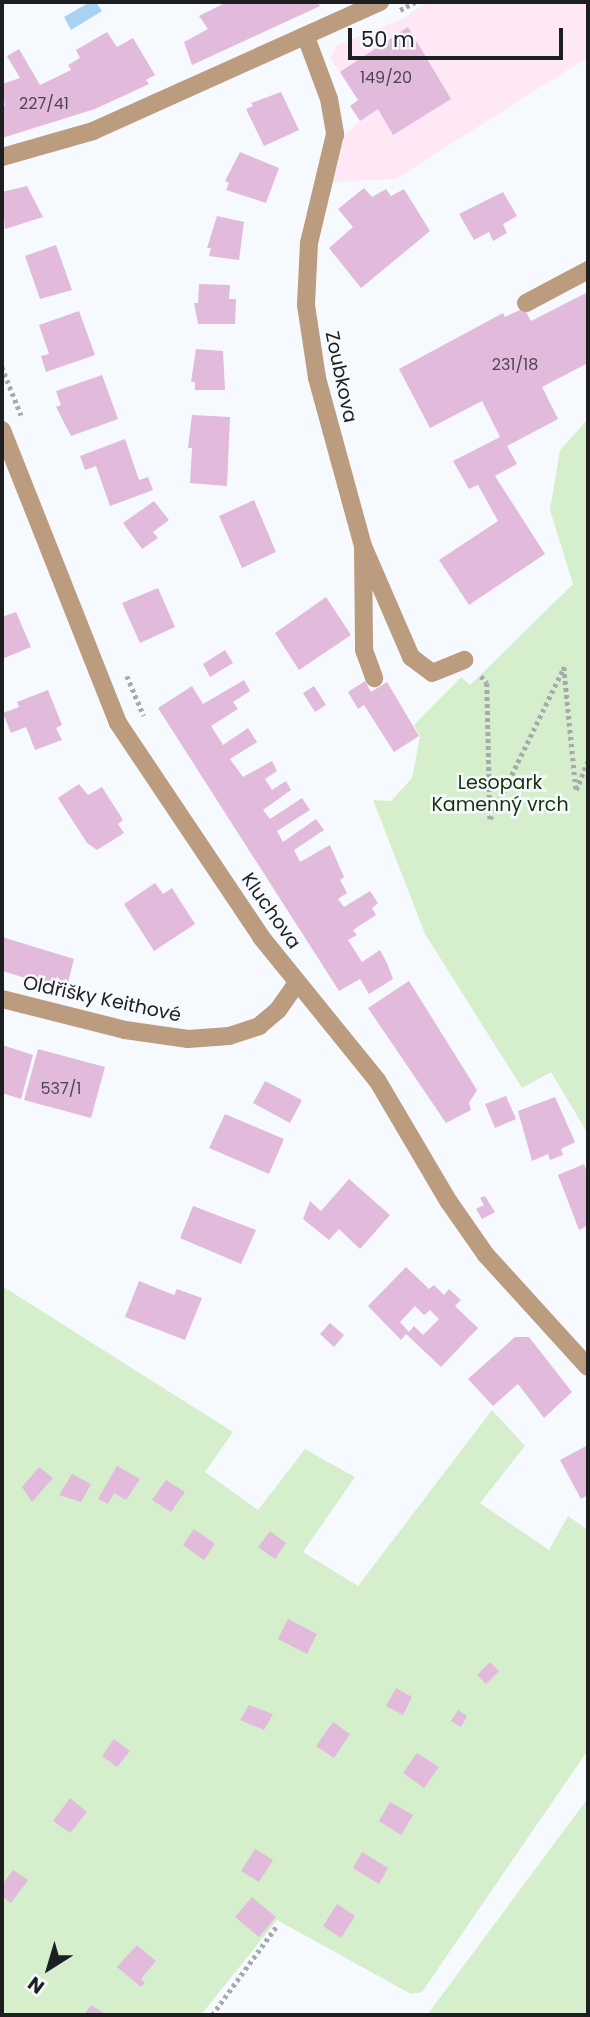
<!DOCTYPE html>
<html>
<head>
<meta charset="utf-8">
<style>
  body { margin:0 }
  #map { position:relative; width:590px; height:2017px; overflow:hidden; background:#f6fafe; font-family:Poppins,sans-serif }
  div>[style] { position:absolute }
  [style*='--x'] { left:calc(var(--x)*1px); top:calc(var(--y)*1px); width:calc(var(--w)*1px); rotate:calc(var(--a)*1deg) }
  .education>* { inset:0; background:#fee8f6 }
  .green>* { inset:0; background:#d5efcc }
  .water>* { inset:0; background:#a8d1f2 }
  .building>* { inset:0; background:#e1badc }
  .path>* { height:4.5px; margin-top:-2.25px; transform-origin:0; background:repeating-linear-gradient(90deg,#a7aaad 0 3.5px,transparent 0 7px) }
  .service>* { height:18px; margin:-9px; padding:0 9px; transform-origin:9px; border-radius:9px; background:#bb9c7f }
  .minor>* { height:18px; margin:-9px; padding:0 9px; transform-origin:9px; border-radius:9px; background:#bb9c7f }
  span { translate:-50% -50%; white-space:nowrap; text-align:center; line-height:1.15; -webkit-text-stroke:5px #f6fafe; paint-order:stroke }
  .number-label { font-size:16px; color:#4e454f }
  .number-label span { -webkit-text-stroke-width:0 }
  .street-label { font-size:19px; color:#1d1e20 }
  .park-label { font-size:19px; color:#153209 }
  .frame { position:absolute; inset:0; border:4px solid #1d1e20; pointer-events:none }
  .north { position:absolute; left:14px; top:1933px; width:70px; height:70px; -webkit-text-stroke:5px #f6fafe; paint-order:stroke; rotate:217deg; font-size:19px; font-weight:700; line-height:28px; text-align:center; color:#1d1e20 }
  .north::after { content:''; display:block; margin:auto; width:24px; height:32px; background:#1d1e20; clip-path:polygon(50% 0,100% 100%,50% 72%,0 100%) }
  .scale { position:absolute; left:348px; top:28px; width:215px; height:32px; box-sizing:border-box; border:4px solid #1d1e20; border-top:0; padding-left:9px; font-size:21px; line-height:24px; white-space:nowrap; color:#1d1e20; -webkit-text-stroke:5px #f6fafe; paint-order:stroke }
</style>
</head>
<body>
<div id="map">
  <div class="education">
    <div style="clip-path:polygon(426px 2px,588px 2px,588px 57px,396px 179px,332px 182px,344px 136px,360px 121px,350px 106px,358px 100px,331px 59px,336px 45px,403px 19px)"></div>
  </div>
  <div class="green">
    <div style="clip-path:polygon(588px 419px,588px 1134px,551px 1072px,522px 1088px,425px 934px,373px 800px,391px 801px,412px 778px,420px 736px,414px 725px,461px 677px,470px 685px,573px 584px,550px 510px,560px 450px)"></div>
    <div style="clip-path:polygon(2px 1286px,233px 1432px,205px 1472px,258px 1510px,305px 1449px,355px 1477px,303px 1552px,358px 1586px,492px 1410px,525px 1446px,480px 1503px,549px 1550px,568px 1516px,588px 1530px,588px 1750px,422px 1992px,411px 1994px,277px 1920px,201px 2015px,2px 2015px)"></div>
    <div style="clip-path:polygon(588px 1798px,588px 2015px,427px 2015px)"></div>
  </div>
  <div class="water">
    <div style="clip-path:polygon(90px 2px,96px 2px,102px 11px,71px 30px,64px 17px)"></div>
  </div>
  <div class="building">
    <div style="clip-path:polygon(227px 2px,317px 2px,320px 6px,192px 65px,184px 42px,208px 29px,199px 16px)"></div>
    <div style="clip-path:polygon(408px 27px,451px 99px,393px 135px,378px 109px,360px 121px,350px 106px,358px 100px,340px 72px)"></div>
    <div style="clip-path:polygon(107px 32px,117px 47px,133px 38px,155px 75px,146px 80px,149px 84px,95px 109px,2px 138px,2px 107px,5px 106px,2px 84px,20px 78px,7px 56px,19px 49px,40px 85px,71px 70px,68px 65px,80px 58px,76px 50px)"></div>
    <div style="clip-path:polygon(281px 92px,299px 130px,264px 146px,246px 109px,253px 106px,251px 103px)"></div>
    <div style="clip-path:polygon(240px 152px,279px 168px,266px 203px,226px 190px,229px 183px,225px 181px)"></div>
    <div style="clip-path:polygon(27px 186px,43px 217px,5px 229px,2px 192px)"></div>
    <div style="clip-path:polygon(364px 188px,372px 197px,386px 189px,391px 196px,404px 189px,430px 231px,361px 288px,329px 248px,353px 227px,338px 209px)"></div>
    <div style="clip-path:polygon(503px 192px,517px 216px,503px 224px,507px 233px,493px 241px,489px 232px,474px 240px,459px 214px)"></div>
    <div style="clip-path:polygon(217px 216px,244px 222px,239px 260px,209px 256px,211px 248px,207px 248px)"></div>
    <div style="clip-path:polygon(56px 245px,72px 290px,40px 299px,25px 256px)"></div>
    <div style="clip-path:polygon(199px 284px,230px 285px,229px 299px,236px 299px,235px 324px,198px 324px,194px 303px,198px 303px)"></div>
    <div style="clip-path:polygon(588px 292px,588px 363px,542px 387px,558px 419px,507px 446px,517px 464px,495px 476px,545px 554px,469px 605px,439px 560px,498px 521px,478px 485px,469px 489px,453px 461px,500px 437px,482px 401px,430px 428px,399px 369px,503px 313px,505px 317px,524px 308px,531px 321px)"></div>
    <div style="clip-path:polygon(79px 311px,95px 355px,46px 372px,41px 356px,49px 354px,39px 325px)"></div>
    <div style="clip-path:polygon(196px 349px,223px 351px,225px 390px,195px 390px,195px 382px,191px 382px)"></div>
    <div style="clip-path:polygon(102px 375px,118px 419px,71px 436px,56px 407px,61px 405px,56px 391px)"></div>
    <div style="clip-path:polygon(192px 415px,230px 417px,227px 486px,190px 483px,192px 448px,188px 448px)"></div>
    <div style="clip-path:polygon(125px 439px,139px 480px,148px 477px,153px 490px,110px 506px,96px 466px,85px 470px,80px 456px)"></div>
    <div style="clip-path:polygon(254px 500px,276px 552px,242px 568px,219px 516px)"></div>
    <div style="clip-path:polygon(154px 501px,169px 520px,153px 532px,158px 538px,142px 549px,123px 523px)"></div>
    <div style="clip-path:polygon(158px 588px,175px 627px,140px 643px,122px 603px)"></div>
    <div style="clip-path:polygon(326px 597px,351px 635px,299px 670px,275px 633px)"></div>
    <div style="clip-path:polygon(16px 612px,31px 647px,2px 659px,2px 617px)"></div>
    <div style="clip-path:polygon(225px 650px,233px 663px,210px 677px,203px 664px)"></div>
    <div style="clip-path:polygon(244px 680px,250px 691px,233px 702px,238px 709px,211px 726px,223px 745px,248px 728px,257px 742px,230px 759px,243px 777px,272px 761px,277px 771px,265px 779px,272px 790px,286px 781px,291px 790px,263px 810px,270px 819px,302px 798px,310px 810px,277px 831px,283px 842px,316px 819px,324px 830px,294px 850px,300px 862px,330px 845px,344px 877px,340px 880px,347px 893px,338px 899px,344px 907px,370px 891px,378px 903px,372px 908px,376px 915px,353px 930px,357px 935px,348px 940px,362px 962px,380px 950px,387px 963px,393px 979px,369px 994px,360px 979px,339px 991px,158px 708px,192px 686px,203px 704px)"></div>
    <div style="clip-path:polygon(365px 681px,371px 692px,387px 682px,419px 736px,394px 752px,364px 705px,358px 709px,348px 692px)"></div>
    <div style="clip-path:polygon(314px 686px,326px 705px,315px 712px,303px 693px)"></div>
    <div style="clip-path:polygon(48px 690px,62px 725px,56px 728px,62px 740px,35px 750px,26px 727px,11px 733px,3px 713px,19px 707px,17px 702px)"></div>
    <div style="clip-path:polygon(79px 784px,88px 795px,102px 787px,123px 820px,118px 824px,124px 833px,97px 850px,87px 843px,58px 798px)"></div>
    <div style="clip-path:polygon(155px 883px,163px 894px,172px 888px,195px 924px,154px 951px,124px 904px)"></div>
    <div style="clip-path:polygon(2px 937px,74px 959px,66px 990px,2px 971px)"></div>
    <div style="clip-path:polygon(409px 981px,477px 1090px,469px 1103px,471px 1110px,446px 1123px,368px 1008px)"></div>
    <div style="clip-path:polygon(2px 1045px,33px 1055px,21px 1099px,2px 1093px)"></div>
    <div style="clip-path:polygon(38px 1049px,105px 1067px,91px 1118px,24px 1100px)"></div>
    <div style="clip-path:polygon(265px 1081px,302px 1100px,290px 1123px,253px 1103px)"></div>
    <div style="clip-path:polygon(506px 1096px,516px 1119px,495px 1128px,485px 1104px)"></div>
    <div style="clip-path:polygon(555px 1097px,575px 1142px,561px 1149px,563px 1155px,550px 1160px,548px 1154px,532px 1161px,518px 1111px)"></div>
    <div style="clip-path:polygon(225px 1114px,284px 1139px,269px 1174px,209px 1148px)"></div>
    <div style="clip-path:polygon(584px 1164px,588px 1176px,588px 1225px,579px 1230px,558px 1175px)"></div>
    <div style="clip-path:polygon(349px 1179px,390px 1215px,360px 1249px,339px 1229px,329px 1240px,303px 1219px,310px 1201px,321px 1211px)"></div>
    <div style="clip-path:polygon(485px 1196px,495px 1212px,482px 1219px,476px 1209px,484px 1205px,480px 1198px)"></div>
    <div style="clip-path:polygon(193px 1206px,256px 1230px,241px 1264px,180px 1238px)"></div>
    <div style="clip-path:polygon(evenodd,406px 1267px,429px 1289px,434px 1285px,444px 1295px,449px 1289px,461px 1300px,455px 1306px,478px 1328px,441px 1367px,406px 1334px,401px 1340px,368px 1306px,406px 1267px,415px 1306px,424px 1315px,430px 1310px,439px 1319px,423px 1335px,414px 1326px,409px 1332px,400px 1322px,415px 1306px)"></div>
    <div style="clip-path:polygon(139px 1281px,174px 1295px,177px 1289px,202px 1298px,185px 1340px,125px 1317px)"></div>
    <div style="clip-path:polygon(330px 1323px,344px 1335px,334px 1347px,320px 1334px)"></div>
    <div style="clip-path:polygon(515px 1337px,529px 1337px,572px 1392px,544px 1418px,518px 1384px,493px 1406px,468px 1379px)"></div>
    <div style="clip-path:polygon(588px 1445px,588px 1495px,581px 1499px,560px 1460px)"></div>
    <div style="clip-path:polygon(117px 1466px,140px 1479px,126px 1500px,114px 1493px,108px 1504px,98px 1499px)"></div>
    <div style="clip-path:polygon(39px 1467px,53px 1478px,32px 1502px,22px 1487px)"></div>
    <div style="clip-path:polygon(72px 1474px,91px 1484px,81px 1502px,59px 1495px)"></div>
    <div style="clip-path:polygon(166px 1480px,185px 1492px,171px 1512px,152px 1500px)"></div>
    <div style="clip-path:polygon(194px 1529px,215px 1544px,204px 1560px,183px 1545px)"></div>
    <div style="clip-path:polygon(270px 1531px,286px 1543px,275px 1559px,258px 1547px)"></div>
    <div style="clip-path:polygon(288px 1619px,317px 1634px,307px 1654px,278px 1639px)"></div>
    <div style="clip-path:polygon(490px 1662px,499px 1671px,486px 1684px,477px 1675px)"></div>
    <div style="clip-path:polygon(396px 1688px,412px 1697px,403px 1715px,386px 1706px)"></div>
    <div style="clip-path:polygon(249px 1705px,273px 1714px,264px 1730px,240px 1720px)"></div>
    <div style="clip-path:polygon(458px 1710px,467px 1716px,461px 1727px,451px 1721px)"></div>
    <div style="clip-path:polygon(333px 1722px,350px 1734px,334px 1758px,316px 1746px)"></div>
    <div style="clip-path:polygon(114px 1739px,130px 1751px,117px 1767px,102px 1756px)"></div>
    <div style="clip-path:polygon(417px 1753px,439px 1767px,424px 1788px,403px 1773px)"></div>
    <div style="clip-path:polygon(70px 1798px,87px 1812px,70px 1833px,53px 1821px)"></div>
    <div style="clip-path:polygon(390px 1802px,413px 1815px,401px 1835px,379px 1821px)"></div>
    <div style="clip-path:polygon(255px 1849px,273px 1860px,259px 1882px,241px 1871px)"></div>
    <div style="clip-path:polygon(362px 1852px,388px 1868px,379px 1884px,353px 1868px)"></div>
    <div style="clip-path:polygon(13px 1870px,28px 1880px,11px 1903px,2px 1896px,2px 1885px)"></div>
    <div style="clip-path:polygon(252px 1897px,276px 1917px,259px 1937px,235px 1917px)"></div>
    <div style="clip-path:polygon(337px 1904px,355px 1916px,341px 1938px,323px 1926px)"></div>
    <div style="clip-path:polygon(137px 1945px,156px 1961px,141px 1979px,145px 1983px,141px 1987px,117px 1967px)"></div>
    <div style="clip-path:polygon(91px 2005px,107px 2015px,84px 2015px)"></div>
  </div>
  <div class="path">
    <div style="--x:400;--y:10;--w:17;--a:-28"></div>
    <div style="--x:2;--y:367;--w:52;--a:68.4"></div>
    <div style="--x:127;--y:676;--w:43;--a:67"></div>
    <div style="--x:481;--y:676;--w:9;--a:49"></div>
    <div style="--x:487;--y:683;--w:136;--a:88.7"></div>
    <div style="--x:490;--y:819;--w:169;--a:-64"></div>
    <div style="--x:564;--y:667;--w:124;--a:84.4"></div>
    <div style="--x:576;--y:790;--w:31;--a:-68"></div>
    <div style="--x:212;--y:2015;--w:109;--a:-54"></div>
  </div>
  <div class="service">
    <div style="--x:363;--y:546;--w:104;--a:89.4"></div>
    <div style="--x:364;--y:650;--w:30;--a:70"></div>
  </div>
  <div class="minor">
    <div style="--x:306;--y:37;--w:66;--a:69.6"></div>
    <div style="--x:329;--y:99;--w:36;--a:80"></div>
    <div style="--x:335;--y:134;--w:112;--a:103.4"></div>
    <div style="--x:309;--y:243;--w:62;--a:92.8"></div>
    <div style="--x:306;--y:305;--w:74;--a:81.4"></div>
    <div style="--x:317;--y:378;--w:174;--a:74.7"></div>
    <div style="--x:363;--y:546;--w:121;--a:66.6"></div>
    <div style="--x:411;--y:657;--w:26;--a:37"></div>
    <div style="--x:432;--y:673;--w:35;--a:-22"></div>
    <div style="--x:2;--y:157;--w:95;--a:-15.9"></div>
    <div style="--x:93;--y:131;--w:315;--a:-24.2"></div>
    <div style="--x:526;--y:303;--w:70;--a:-28"></div>
    <div style="--x:2;--y:430;--w:315;--a:68.4"></div>
    <div style="--x:118;--y:723;--w:257;--a:56.2"></div>
    <div style="--x:261;--y:937;--w:184;--a:51"></div>
    <div style="--x:377;--y:1080;--w:142;--a:59.5"></div>
    <div style="--x:449;--y:1202;--w:65;--a:55.1"></div>
    <div style="--x:486;--y:1255;--w:151;--a:47.7"></div>
    <div style="--x:2;--y:999;--w:127;--a:14.1"></div>
    <div style="--x:125;--y:1030;--w:64;--a:8.1"></div>
    <div style="--x:188;--y:1039;--w:41;--a:-4.2"></div>
    <div style="--x:229;--y:1036;--w:32;--a:-18"></div>
    <div style="--x:259;--y:1026;--w:25;--a:-40"></div>
    <div style="--x:278;--y:1010;--w:33;--a:-55"></div>
  </div>
  <div class="number-label">
    <span style="left:386px;top:78px">149/20</span>
    <span style="left:44px;top:104px">227/41</span>
    <span style="left:515px;top:365px">231/18</span>
    <span style="left:61px;top:1089px">537/1</span>
  </div>
  <div class="street-label">
    <span style="left:341px;top:377px;rotate:78deg">Zoubkova</span>
    <span style="left:271px;top:911px;rotate:55deg">Kluchova</span>
    <span style="left:102px;top:999px;rotate:12deg">Oldřišky Keithové</span>
  </div>
  <div class="park-label">
    <span style="left:500px;top:794px">Lesopark<br>Kamenný vrch</span>
  </div>
  <div class="frame"></div>
  <div class="north">N</div>
  <div class="scale">50 m</div>
</div>
</body>
</html>
